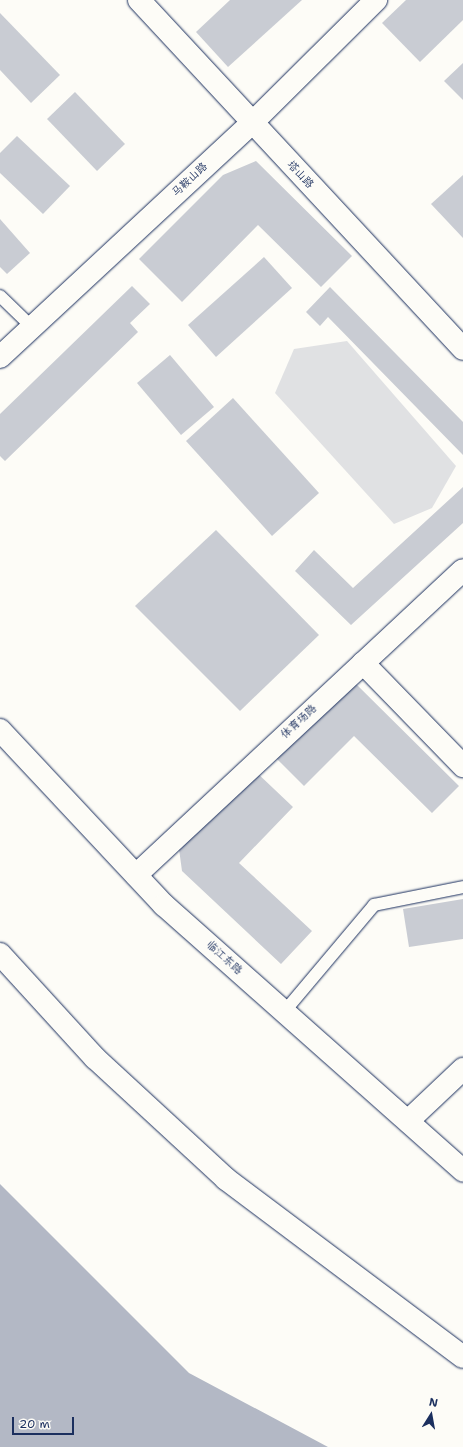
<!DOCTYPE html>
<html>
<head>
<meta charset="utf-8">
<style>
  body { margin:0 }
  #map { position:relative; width:463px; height:1447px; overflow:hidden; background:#fdfcf7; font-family:"Shantell Sans","LXGW WenKai TC",sans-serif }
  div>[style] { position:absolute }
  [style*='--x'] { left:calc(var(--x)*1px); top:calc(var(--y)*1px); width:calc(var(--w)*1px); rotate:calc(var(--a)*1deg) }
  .green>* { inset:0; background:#e0e1e3 }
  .water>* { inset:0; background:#b3b8c5 }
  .building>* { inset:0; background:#c9ccd3 }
  .roads { filter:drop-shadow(0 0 1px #1b2f5e) drop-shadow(0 0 1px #1b2f5e) }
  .service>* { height:12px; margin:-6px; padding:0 6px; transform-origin:6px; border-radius:6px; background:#fdfcf7 }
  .minor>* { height:22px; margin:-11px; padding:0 11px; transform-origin:11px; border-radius:11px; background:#fdfcf7 }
  .tertiary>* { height:22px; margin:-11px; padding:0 11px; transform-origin:11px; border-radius:11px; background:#fdfcf7 }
  .primary>* { height:22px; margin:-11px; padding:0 11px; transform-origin:11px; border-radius:11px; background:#fdfcf7 }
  span { translate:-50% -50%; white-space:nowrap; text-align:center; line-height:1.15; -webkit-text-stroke:3px #fdfcf7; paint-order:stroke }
  .street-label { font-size:11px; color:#1b2f5e }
  .north { position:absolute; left:411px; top:1395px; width:40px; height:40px; -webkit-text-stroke:3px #fdfcf7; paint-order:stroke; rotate:11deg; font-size:11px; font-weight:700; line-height:16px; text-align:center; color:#1b2f5e }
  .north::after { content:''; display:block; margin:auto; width:14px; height:18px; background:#1b2f5e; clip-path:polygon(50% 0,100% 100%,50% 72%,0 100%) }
  .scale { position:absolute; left:12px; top:1417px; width:62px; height:18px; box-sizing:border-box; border:2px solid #1b2f5e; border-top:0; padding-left:5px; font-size:12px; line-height:14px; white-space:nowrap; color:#1b2f5e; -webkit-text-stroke:3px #fdfcf7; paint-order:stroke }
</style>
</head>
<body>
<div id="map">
  <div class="green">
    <div style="clip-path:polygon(347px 341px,456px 466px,432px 508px,394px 524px,275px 393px,294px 349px)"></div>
  </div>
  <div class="water">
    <div style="clip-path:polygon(0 1184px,189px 1373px,328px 1447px,0 1447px)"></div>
  </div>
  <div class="building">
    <div style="clip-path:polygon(230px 0,302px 0,228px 67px,196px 32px)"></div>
    <div style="clip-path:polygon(406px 0,463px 0,463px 20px,420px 62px,382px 23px)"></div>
    <div style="clip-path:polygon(0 13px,60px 75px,31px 103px,0 70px)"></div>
    <div style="clip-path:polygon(463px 63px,463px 100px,444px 81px)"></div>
    <div style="clip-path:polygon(75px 92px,125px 144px,97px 171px,47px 119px)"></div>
    <div style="clip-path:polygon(17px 136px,70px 186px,43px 214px,0 173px,0 153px)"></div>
    <div style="clip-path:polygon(256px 161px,352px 256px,321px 287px,258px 225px,182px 302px,139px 259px,223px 175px)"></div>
    <div style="clip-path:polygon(463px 175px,463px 238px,431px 204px)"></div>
    <div style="clip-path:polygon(0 219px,30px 253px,7px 274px,0 267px)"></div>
    <div style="clip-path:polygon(264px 257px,292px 288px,216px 357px,188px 325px)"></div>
    <div style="clip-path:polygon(132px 286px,150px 304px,130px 323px,138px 332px,5px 461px,0 456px,0 414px)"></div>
    <div style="clip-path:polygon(330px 287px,463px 422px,463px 455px,328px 317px,320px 326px,306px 312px)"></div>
    <div style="clip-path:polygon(170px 355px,214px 407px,181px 435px,137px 383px)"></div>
    <div style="clip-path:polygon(233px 398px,319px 493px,272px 536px,186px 441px)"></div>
    <div style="clip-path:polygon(463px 487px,463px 523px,351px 625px,295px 571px,314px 550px,353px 588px)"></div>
    <div style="clip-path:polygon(216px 530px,319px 635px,240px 711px,135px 606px)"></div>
    <div style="clip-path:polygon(353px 681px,459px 786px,432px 813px,354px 736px,304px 786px,276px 758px)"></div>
    <div style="clip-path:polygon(254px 770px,293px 807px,239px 863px,312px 931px,281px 964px,182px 871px,179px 849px)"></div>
    <div style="clip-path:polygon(463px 899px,463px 939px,409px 947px,403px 909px)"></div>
  </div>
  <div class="roads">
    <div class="service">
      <div style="--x:0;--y:296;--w:45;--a:44.1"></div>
      <div style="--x:284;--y:1012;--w:140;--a:-49.9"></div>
      <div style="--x:374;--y:905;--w:91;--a:-11.4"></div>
    </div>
    <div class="minor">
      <div style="--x:139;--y:0;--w:476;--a:47.1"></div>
      <div style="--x:0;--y:357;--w:344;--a:-42.9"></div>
      <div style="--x:252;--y:123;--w:175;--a:-44.8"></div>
      <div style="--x:363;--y:663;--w:144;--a:45.8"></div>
      <div style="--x:136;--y:875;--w:447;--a:-43"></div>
      <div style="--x:408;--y:1121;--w:76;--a:-43.4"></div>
    </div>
    <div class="tertiary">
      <div style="--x:0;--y:730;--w:240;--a:46.9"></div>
      <div style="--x:164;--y:905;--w:400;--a:41.6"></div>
    </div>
    <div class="primary">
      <div style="--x:0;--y:954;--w:141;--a:47.6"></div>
      <div style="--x:95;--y:1058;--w:178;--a:42.7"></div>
      <div style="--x:226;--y:1179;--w:296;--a:36.9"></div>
    </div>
  </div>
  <div class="street-label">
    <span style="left:300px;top:175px;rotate:47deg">塔山路</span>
    <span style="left:190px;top:180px;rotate:-43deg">马鞍山路</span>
    <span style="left:299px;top:722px;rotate:-43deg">体育场路</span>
    <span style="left:224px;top:958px;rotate:42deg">临江东路</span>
  </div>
  <div class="north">N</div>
  <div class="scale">20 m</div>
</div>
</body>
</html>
